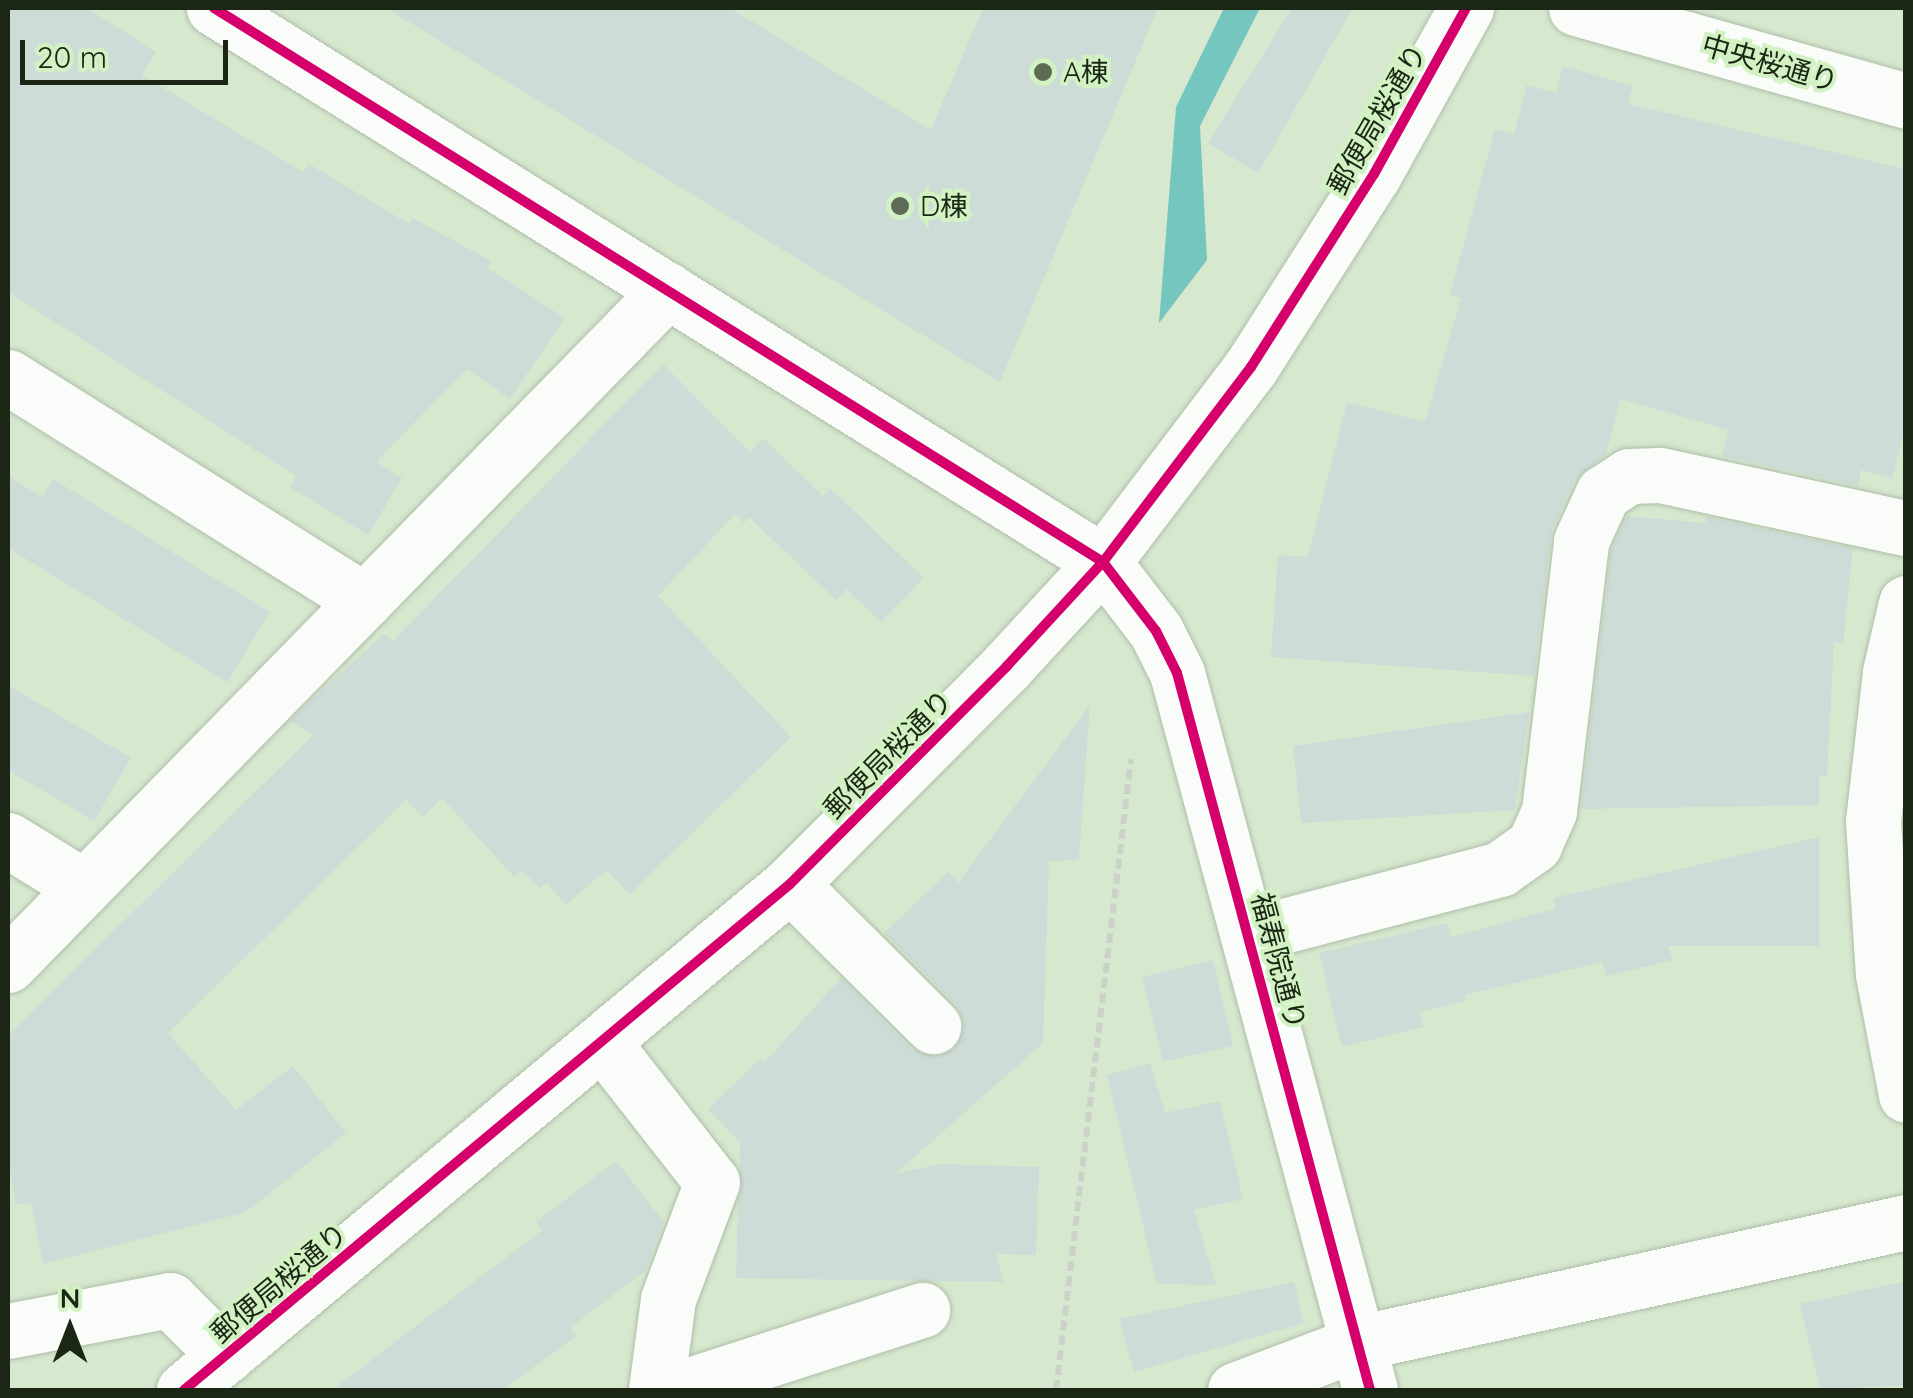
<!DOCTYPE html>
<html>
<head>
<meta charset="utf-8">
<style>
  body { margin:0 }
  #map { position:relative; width:1913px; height:1398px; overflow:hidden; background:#d6e8ce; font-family:Quicksand,"Noto Sans JP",sans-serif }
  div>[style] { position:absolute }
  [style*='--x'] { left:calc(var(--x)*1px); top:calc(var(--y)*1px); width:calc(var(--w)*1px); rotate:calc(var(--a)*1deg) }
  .water>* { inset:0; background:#74c6bf }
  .building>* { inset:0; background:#cedcd8 }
  .path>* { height:6px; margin-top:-3px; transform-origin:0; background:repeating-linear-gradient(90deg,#ccd1c9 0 10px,transparent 0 15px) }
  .roads { filter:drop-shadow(0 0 2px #afbda9) drop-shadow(0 0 2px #afbda9) }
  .minor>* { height:55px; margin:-27.5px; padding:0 27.5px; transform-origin:27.5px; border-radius:27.5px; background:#f9fcf8 }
  .cycleway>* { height:10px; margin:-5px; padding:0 5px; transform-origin:5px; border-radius:5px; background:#d6006c }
  .dots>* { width:28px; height:28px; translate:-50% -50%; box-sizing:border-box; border:5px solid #d2f2c4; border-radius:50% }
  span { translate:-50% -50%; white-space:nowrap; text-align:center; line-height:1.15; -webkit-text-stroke:8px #d2f2c4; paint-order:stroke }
  .street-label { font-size:28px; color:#1b2615 }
  .poi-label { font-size:28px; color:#1b2615 }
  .left { translate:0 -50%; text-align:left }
  .frame { position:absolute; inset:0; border:10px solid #1b2615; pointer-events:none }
  .north { position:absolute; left:20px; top:1278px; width:100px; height:100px; -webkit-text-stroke:8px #d2f2c4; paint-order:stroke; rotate:0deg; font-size:28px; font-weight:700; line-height:40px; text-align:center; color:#1b2615 }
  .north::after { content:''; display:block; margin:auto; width:35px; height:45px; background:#1b2615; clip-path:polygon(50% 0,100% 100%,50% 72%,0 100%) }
  .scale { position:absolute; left:20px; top:40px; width:208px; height:45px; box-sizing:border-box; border:5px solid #1b2615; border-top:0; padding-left:12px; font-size:30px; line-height:35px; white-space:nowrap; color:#1b2615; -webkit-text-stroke:8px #d2f2c4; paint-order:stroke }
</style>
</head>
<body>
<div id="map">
  <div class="water">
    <div style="clip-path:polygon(1224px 8px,1260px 8px,1200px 126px,1207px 260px,1159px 323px,1176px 107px)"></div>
  </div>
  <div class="building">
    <div style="clip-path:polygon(8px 8px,87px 8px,156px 52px,142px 75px,303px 172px,309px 164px,409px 224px,413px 218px,491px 261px,488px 268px,565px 318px,510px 399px,467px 369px,376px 462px,402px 478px,368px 535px,290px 487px,296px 476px,8px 292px)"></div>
    <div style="clip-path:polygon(386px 8px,730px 8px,931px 130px,983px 8px,1158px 8px,1000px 382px)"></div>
    <div style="clip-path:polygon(1292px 8px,1353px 8px,1258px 173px,1208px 143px)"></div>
    <div style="clip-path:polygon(1563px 66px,1633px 86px,1628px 104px,1906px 169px,1906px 424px,1892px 478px,1861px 470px,1859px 486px,1722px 456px,1729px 430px,1620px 399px,1606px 454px,1575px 479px,1552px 529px,1534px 676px,1271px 657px,1278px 555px,1308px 557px,1347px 402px,1425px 422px,1461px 298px,1450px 295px,1495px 129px,1514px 134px,1527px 85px,1556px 93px)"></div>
    <div style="clip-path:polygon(663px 364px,750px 452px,763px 438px,823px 496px,830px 488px,924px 578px,881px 622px,846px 589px,836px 600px,749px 517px,744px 523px,735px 514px,658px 596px,791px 737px,630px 894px,606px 870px,566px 905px,547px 883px,540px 888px,522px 870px,514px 877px,442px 798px,423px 817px,406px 800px,168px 1033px,236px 1110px,293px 1066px,346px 1133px,246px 1212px,43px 1264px,31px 1203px,16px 1205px,8px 1157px,8px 1035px,313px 735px,290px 721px,311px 700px,384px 634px,393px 641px)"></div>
    <div style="clip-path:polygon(8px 476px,42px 497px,53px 479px,270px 612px,227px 682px,8px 548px)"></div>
    <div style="clip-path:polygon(1627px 516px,1705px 523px,1706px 517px,1853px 548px,1843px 643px,1834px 642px,1827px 776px,1819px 776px,1819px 805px,1581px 809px,1611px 550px)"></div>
    <div style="clip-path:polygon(8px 685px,131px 758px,94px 821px,8px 770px)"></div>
    <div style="clip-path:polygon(1090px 705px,1079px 859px,1049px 862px,1043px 1043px,895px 1174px,940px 1164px,1039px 1167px,1036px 1255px,997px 1254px,1003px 1282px,736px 1278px,740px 1143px,708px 1109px,761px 1058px,765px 1062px,841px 978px,912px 1049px,940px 1056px,956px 1047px,963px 1019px,956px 1005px,884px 933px,948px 872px,958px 883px)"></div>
    <div style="clip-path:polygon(1529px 712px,1515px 810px,1301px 823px,1293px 746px)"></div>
    <div style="clip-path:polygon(1819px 837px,1819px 946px,1668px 946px,1672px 960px,1606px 976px,1602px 962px,1465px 995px,1466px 1001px,1420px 1012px,1424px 1027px,1342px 1047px,1319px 953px,1448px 923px,1451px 937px,1555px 909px,1553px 898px)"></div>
    <div style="clip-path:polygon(1213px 960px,1233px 1046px,1163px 1062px,1142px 977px)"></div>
    <div style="clip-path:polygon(1150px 1063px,1165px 1113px,1220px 1101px,1243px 1199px,1194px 1210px,1216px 1285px,1157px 1284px,1107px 1075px)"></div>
    <div style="clip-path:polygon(616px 1161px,664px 1222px,645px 1271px,570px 1328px,576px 1336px,503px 1390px,332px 1390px,542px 1230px,536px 1222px)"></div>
    <div style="clip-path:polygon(1906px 1281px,1906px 1385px,1820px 1390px,1800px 1304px)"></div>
    <div style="clip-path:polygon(1294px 1282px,1304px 1323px,1134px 1372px,1119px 1319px)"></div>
  </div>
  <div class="path">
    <div style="--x:1056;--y:1390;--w:635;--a:-83.22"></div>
  </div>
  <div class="roads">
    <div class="minor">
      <div style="--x:214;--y:8;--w:1047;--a:31.93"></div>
      <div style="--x:1103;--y:562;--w:87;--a:52.5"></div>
      <div style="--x:1156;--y:631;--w:47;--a:63.4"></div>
      <div style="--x:1177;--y:673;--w:743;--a:74.93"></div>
      <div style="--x:1576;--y:8;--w:343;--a:15.7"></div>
      <div style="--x:8;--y:377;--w:421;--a:32.1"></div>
      <div style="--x:1906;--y:603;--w:71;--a:103.1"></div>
      <div style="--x:1890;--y:672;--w:150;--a:96.5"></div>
      <div style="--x:1873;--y:821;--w:153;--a:86.3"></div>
      <div style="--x:1883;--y:974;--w:123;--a:79.2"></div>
      <div style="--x:8;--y:840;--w:89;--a:31.7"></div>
      <div style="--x:790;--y:884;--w:202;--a:44.8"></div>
      <div style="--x:1249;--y:935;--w:260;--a:-14.7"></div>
      <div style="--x:1500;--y:869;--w:42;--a:-35.2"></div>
      <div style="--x:1534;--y:845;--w:37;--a:-66"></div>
      <div style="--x:1549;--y:811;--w:272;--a:-83.2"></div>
      <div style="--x:1581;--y:541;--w:53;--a:-65.4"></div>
      <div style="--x:1603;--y:493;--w:31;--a:-33"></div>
      <div style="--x:1629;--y:476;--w:31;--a:-2"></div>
      <div style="--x:1660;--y:475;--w:252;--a:12.2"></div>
      <div style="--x:8;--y:965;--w:944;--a:-45.64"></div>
      <div style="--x:604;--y:1044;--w:175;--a:52"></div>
      <div style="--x:712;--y:1182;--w:125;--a:110.6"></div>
      <div style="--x:668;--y:1299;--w:92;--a:97.5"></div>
      <div style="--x:8;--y:1331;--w:165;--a:-10.8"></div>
      <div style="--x:170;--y:1300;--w:79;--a:45"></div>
      <div style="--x:184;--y:1390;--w:789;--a:-39.86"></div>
      <div style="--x:790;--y:884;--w:308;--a:-45.1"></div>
      <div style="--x:1007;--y:666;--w:142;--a:-47.3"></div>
      <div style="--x:1103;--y:562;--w:245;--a:-52.8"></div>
      <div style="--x:1251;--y:367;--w:229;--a:-57.5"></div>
      <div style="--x:1374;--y:174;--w:190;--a:-61"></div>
      <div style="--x:674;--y:1390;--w:261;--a:-17.9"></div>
      <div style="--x:1235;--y:1390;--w:132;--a:-20.9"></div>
      <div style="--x:1358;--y:1343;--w:561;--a:-12.45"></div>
    </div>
  </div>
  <div class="cycleway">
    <div style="--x:214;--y:8;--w:1047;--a:31.93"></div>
    <div style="--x:1103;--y:562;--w:87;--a:52.5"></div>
    <div style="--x:1156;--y:631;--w:47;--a:63.4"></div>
    <div style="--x:1177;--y:673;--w:743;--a:74.93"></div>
    <div style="--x:184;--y:1390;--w:789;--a:-39.86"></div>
    <div style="--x:790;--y:884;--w:308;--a:-45.1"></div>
    <div style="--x:1007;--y:666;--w:142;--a:-47.3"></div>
    <div style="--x:1103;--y:562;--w:245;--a:-52.8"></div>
    <div style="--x:1251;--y:367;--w:229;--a:-57.5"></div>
    <div style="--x:1374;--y:174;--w:190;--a:-61"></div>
  </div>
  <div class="dots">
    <div style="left:1043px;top:72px;background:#5c6a56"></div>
    <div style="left:900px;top:206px;background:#5c6a56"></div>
  </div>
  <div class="street-label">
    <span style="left:1770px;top:63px;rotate:16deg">中央桜通り</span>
    <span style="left:1377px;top:119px;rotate:-60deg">郵便局桜通り</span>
    <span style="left:888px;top:754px;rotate:-45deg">郵便局桜通り</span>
    <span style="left:1279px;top:961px;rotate:75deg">福寿院通り</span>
    <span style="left:279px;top:1283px;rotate:-40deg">郵便局桜通り</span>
  </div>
  <div class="poi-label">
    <span class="left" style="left:1063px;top:72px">A棟</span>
    <span class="left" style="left:920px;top:206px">D棟</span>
  </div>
  <div class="frame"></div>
  <div class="north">N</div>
  <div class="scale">20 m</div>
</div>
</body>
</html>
